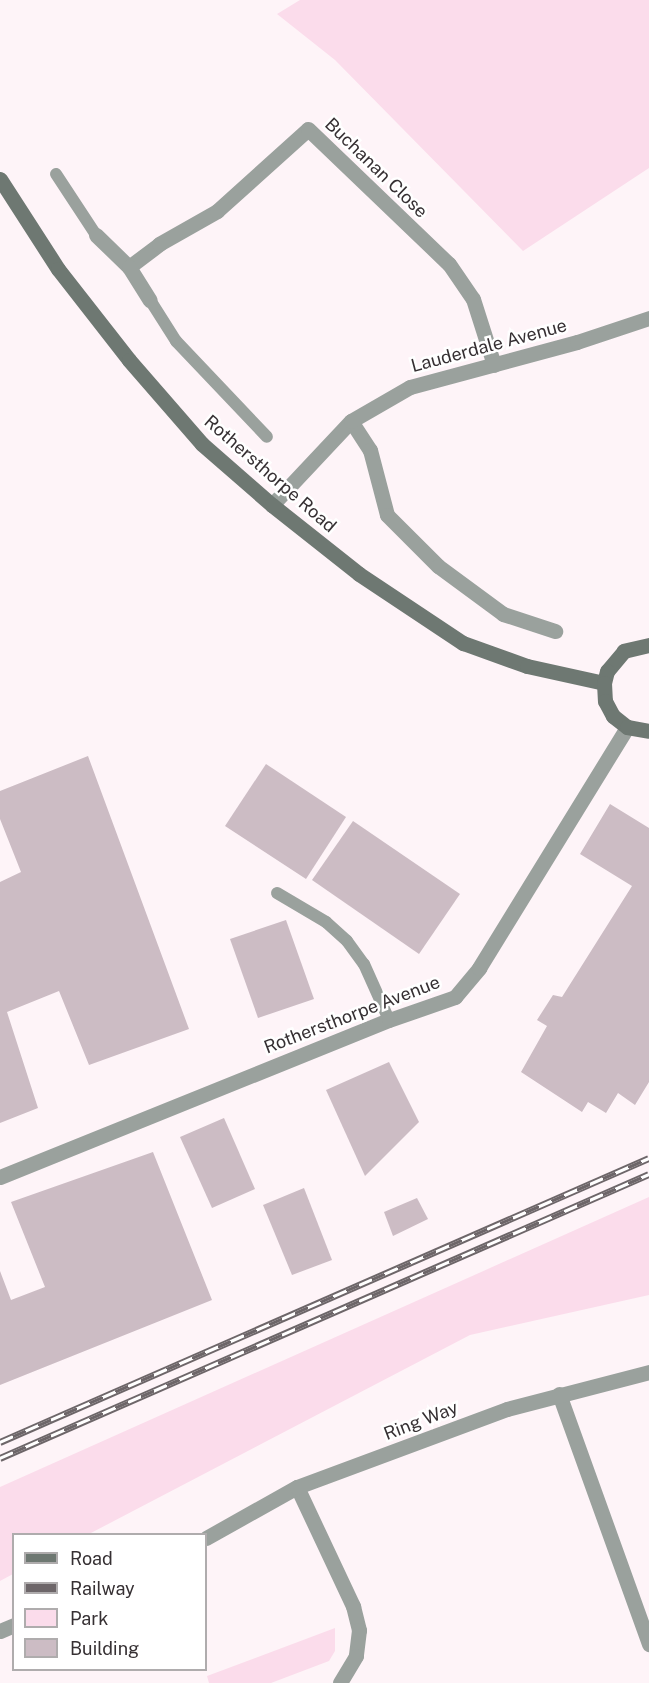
<!DOCTYPE html>
<html>
<head>
<meta charset="utf-8">
<style>
  body { margin:0 }
  #map { position:relative; width:649px; height:1683px; overflow:hidden; background:#fef4f8; font-family:"Public Sans",sans-serif }
  div>[style] { position:absolute }
  [style*='--x'] { left:calc(var(--x)*1px); top:calc(var(--y)*1px); width:calc(var(--w)*1px); rotate:calc(var(--a)*1deg) }
  .green>* { inset:0; background:#fbdceb }
  .building>* { inset:0; background:#ccbcc4 }
  .lane>* { height:12px; margin:-6px; padding:0 6px; transform-origin:6px; border-radius:6px; background:#9aa19d }
  .street>* { height:15px; margin:-7.5px; padding:0 7.5px; transform-origin:7.5px; border-radius:7.5px; background:#9aa19d }
  .secondary>* { height:15px; margin:-7.5px; padding:0 7.5px; transform-origin:7.5px; border-radius:7.5px; background:#6e7872 }
  .rail>* { height:7px; margin-top:-3.5px; transform-origin:0; background:repeating-linear-gradient(90deg,#fff 0 14px,#6d6669 0 28px); box-sizing:border-box; border-block:2px solid #6d6669 }
  span { translate:-50% -50%; white-space:nowrap; text-align:center; line-height:1.15; -webkit-text-stroke:5px #fff; paint-order:stroke }
  .street-label { font-size:18px; color:#363033 }
  .legend { position:absolute; left:12px; top:1533px; width:195px; height:138px; box-sizing:border-box; background:#fff; border:2px solid #afacad; margin:0; padding:8px 10px; list-style:none; font-size:18px; color:#363033 }
  .legend li { display:flex; align-items:center; gap:12px; height:30px }
  .legend b { width:30px; border:2px solid #afacad }
</style>
</head>
<body>
<div id="map">
  <div class="green">
    <div style="clip-path:polygon(300px 0,649px 0,649px 168px,523px 251px,335px 60px,277px 14px)"></div>
    <div style="clip-path:polygon(649px 1197px,649px 1295px,470px 1335px,89px 1534px,14px 1534px,13px 1574px,0 1581px,0 1487px)"></div>
    <div style="clip-path:polygon(335px 1628px,335px 1651px,329px 1661px,271px 1683px,209px 1683px,207px 1676px)"></div>
  </div>
  <div class="building">
    <div style="clip-path:polygon(88px 756px,189px 1029px,89px 1065px,59px 991px,7px 1012px,38px 1108px,0 1123px,0 882px,21px 872px,0 819px,0 791px)"></div>
    <div style="clip-path:polygon(266px 764px,346px 817px,306px 879px,225px 826px)"></div>
    <div style="clip-path:polygon(610px 804px,649px 828px,649px 1082px,635px 1105px,618px 1093px,606px 1113px,588px 1102px,582px 1112px,521px 1072px,547px 1026px,537px 1020px,553px 995px,562px 997px,632px 886px,580px 854px)"></div>
    <div style="clip-path:polygon(353px 821px,460px 894px,419px 954px,312px 880px)"></div>
    <div style="clip-path:polygon(286px 920px,314px 999px,258px 1018px,230px 939px)"></div>
    <div style="clip-path:polygon(389px 1062px,419px 1122px,365px 1176px,326px 1090px)"></div>
    <div style="clip-path:polygon(224px 1118px,255px 1189px,212px 1208px,180px 1137px)"></div>
    <div style="clip-path:polygon(153px 1152px,212px 1300px,0 1385px,0 1271px,11px 1300px,45px 1287px,11px 1202px)"></div>
    <div style="clip-path:polygon(304px 1188px,332px 1260px,292px 1275px,263px 1205px)"></div>
    <div style="clip-path:polygon(417px 1198px,428px 1219px,393px 1236px,384px 1212px)"></div>
  </div>
  <div class="lane">
    <div style="--x:56;--y:174;--w:73;--a:56.7"></div>
    <div style="--x:150;--y:300;--w:49;--a:57.6"></div>
    <div style="--x:176;--y:341;--w:132;--a:46.5"></div>
    <div style="--x:277;--y:893;--w:57;--a:30.6"></div>
    <div style="--x:326;--y:922;--w:28;--a:42"></div>
    <div style="--x:347;--y:941;--w:29;--a:54"></div>
    <div style="--x:364;--y:964;--w:61;--a:65.9"></div>
  </div>
  <div class="street">
    <div style="--x:96;--y:235;--w:46;--a:44.1"></div>
    <div style="--x:129;--y:267;--w:38;--a:-37"></div>
    <div style="--x:159;--y:244;--w:67;--a:-29.6"></div>
    <div style="--x:217;--y:211;--w:122;--a:-42"></div>
    <div style="--x:308;--y:129;--w:195;--a:43.8"></div>
    <div style="--x:449;--y:264;--w:42;--a:55.6"></div>
    <div style="--x:473;--y:299;--w:69;--a:72.3"></div>
    <div style="--x:129;--y:267;--w:39;--a:58"></div>
    <div style="--x:351;--y:421;--w:35;--a:57"></div>
    <div style="--x:370;--y:450;--w:67;--a:75.3"></div>
    <div style="--x:387;--y:515;--w:72;--a:45"></div>
    <div style="--x:438;--y:566;--w:81;--a:36.4"></div>
    <div style="--x:503;--y:614;--w:55;--a:18.1"></div>
    <div style="--x:272;--y:505;--w:115;--a:-46.8"></div>
    <div style="--x:351;--y:421;--w:68;--a:-30"></div>
    <div style="--x:410;--y:387;--w:173;--a:-15.1"></div>
    <div style="--x:577;--y:342;--w:76;--a:-18.4"></div>
    <div style="--x:0;--y:1177;--w:419;--a:-22"></div>
    <div style="--x:389;--y:1020;--w:70;--a:-19.2"></div>
    <div style="--x:455;--y:997;--w:38;--a:-50"></div>
    <div style="--x:479;--y:968;--w:283;--a:-58.4"></div>
    <div style="--x:559;--y:1394;--w:266;--a:70.2"></div>
    <div style="--x:297;--y:1487;--w:132;--a:64.8"></div>
    <div style="--x:353;--y:1606;--w:25;--a:76"></div>
    <div style="--x:359;--y:1630;--w:26;--a:97"></div>
    <div style="--x:356;--y:1656;--w:31;--a:121"></div>
    <div style="--x:206;--y:1538;--w:104;--a:-29.3"></div>
    <div style="--x:297;--y:1487;--w:224;--a:-20.4"></div>
    <div style="--x:507;--y:1409;--w:147;--a:-14.6"></div>
    <div style="--x:0;--y:1631;--w:15;--a:-23"></div>
  </div>
  <div class="secondary">
    <div style="--x:0;--y:179;--w:107;--a:57.2"></div>
    <div style="--x:58;--y:269;--w:115;--a:52"></div>
    <div style="--x:129;--y:360;--w:111;--a:49"></div>
    <div style="--x:202;--y:444;--w:93;--a:41.1"></div>
    <div style="--x:272;--y:505;--w:111;--a:38.4"></div>
    <div style="--x:359;--y:574;--w:125;--a:33.6"></div>
    <div style="--x:463;--y:643;--w:68;--a:19.8"></div>
    <div style="--x:527;--y:666;--w:79;--a:12.4"></div>
    <div style="--x:649;--y:645;--w:26;--a:167"></div>
    <div style="--x:624;--y:651;--w:26;--a:130"></div>
    <div style="--x:607;--y:671;--w:12;--a:104"></div>
    <div style="--x:604;--y:683;--w:18;--a:87"></div>
    <div style="--x:605;--y:701;--w:17;--a:62"></div>
    <div style="--x:613;--y:716;--w:18;--a:38"></div>
    <div style="--x:627;--y:727;--w:22;--a:10"></div>
  </div>
  <div class="rail">
    <div style="--x:0;--y:1442;--w:708;--a:-23.63"></div>
    <div style="--x:0;--y:1458;--w:708;--a:-23.63"></div>
  </div>
  <div class="street-label">
    <span style="left:376px;top:168px;rotate:44deg">Buchanan Close</span>
    <span style="left:489px;top:346px;rotate:-15deg">Lauderdale Avenue</span>
    <span style="left:270px;top:474px;rotate:41deg">Rothersthorpe Road</span>
    <span style="left:352px;top:1015px;rotate:-21deg">Rothersthorpe Avenue</span>
    <span style="left:421px;top:1421px;rotate:-21deg">Ring Way</span>
  </div>
  <ul class="legend">
  <li><b style="height:8px;background:#6e7872"></b>Road</li>
  <li><b style="height:8px;background:#6d6669"></b>Railway</li>
  <li><b style="height:16px;background:#fbdceb"></b>Park</li>
  <li><b style="height:16px;background:#ccbcc4"></b>Building</li>
  </ul>
</div>
</body>
</html>
